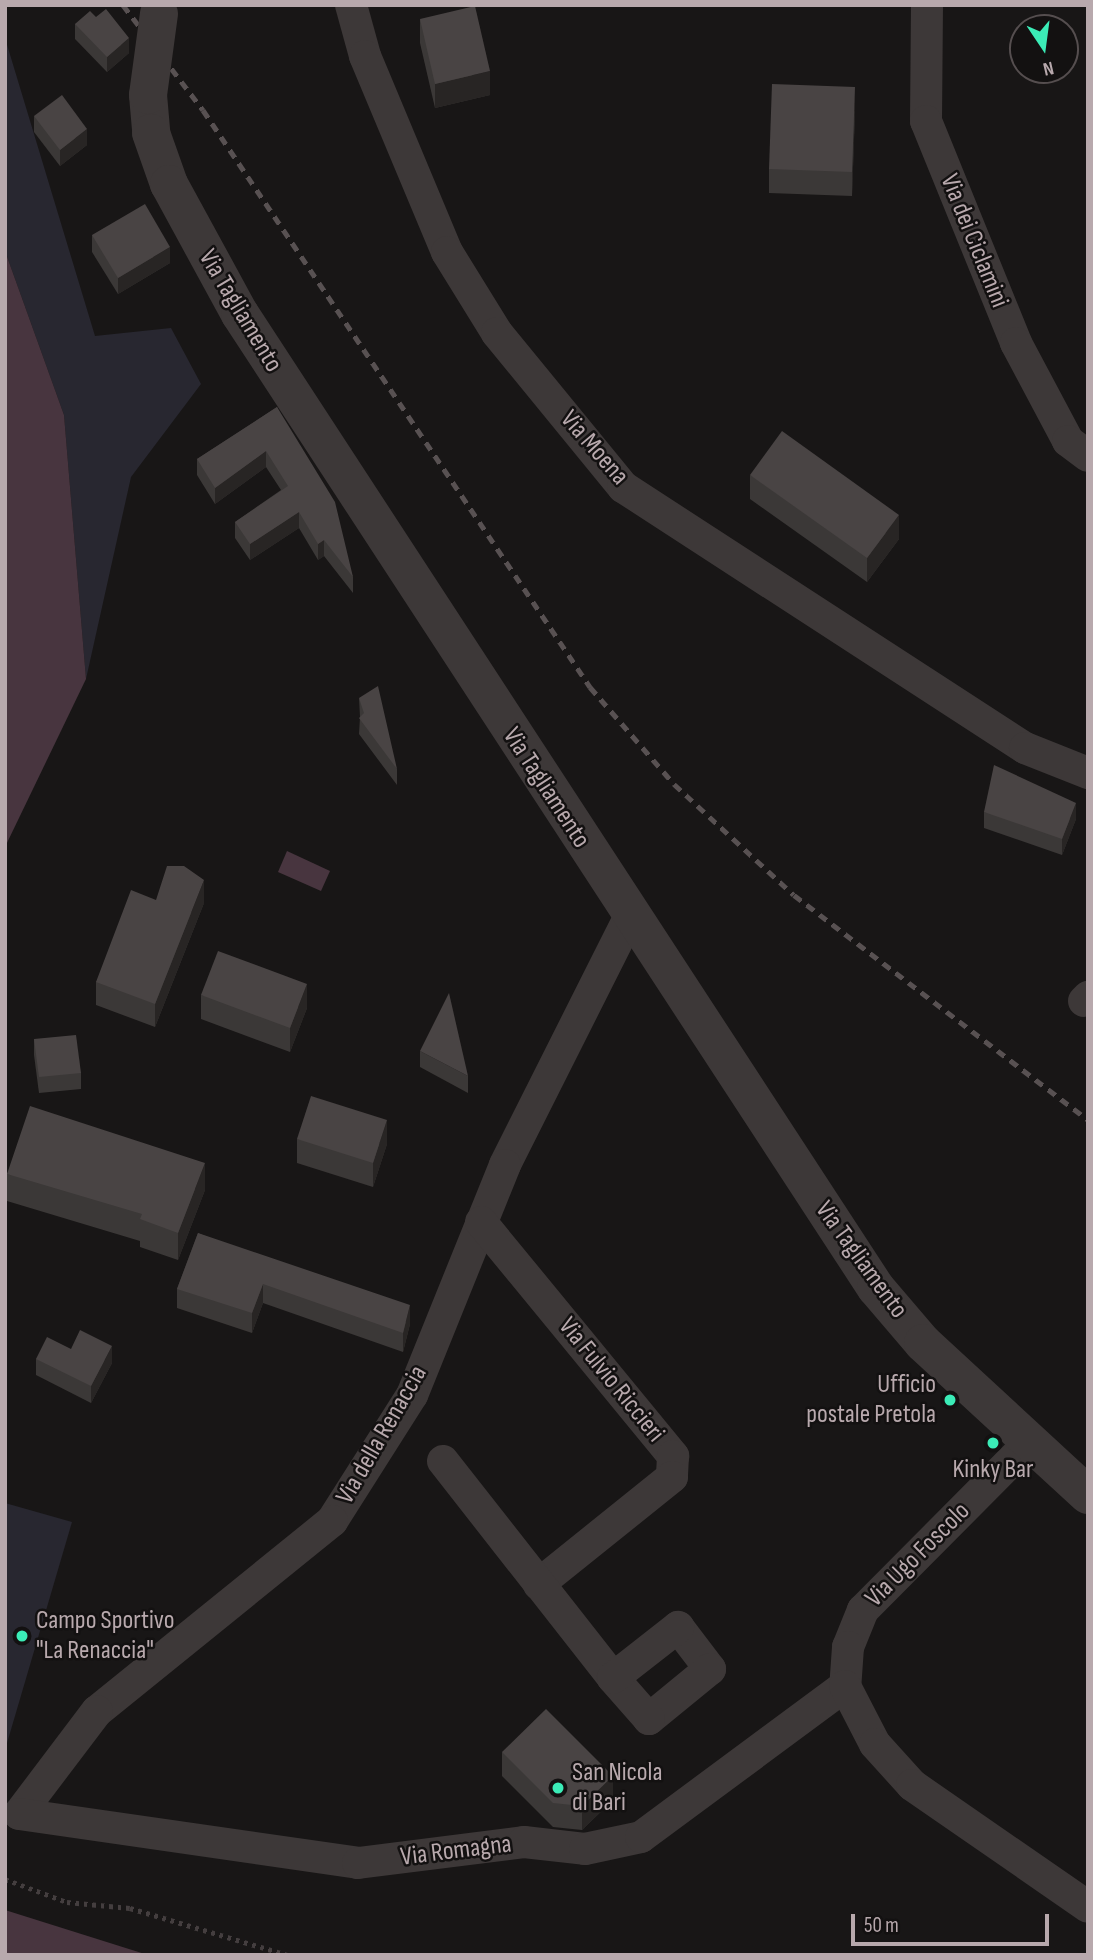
<!DOCTYPE html>
<html>
<head>
<meta charset="utf-8">
<style>
  body { margin:0 }
  #map { position:relative; width:1093px; height:1960px; overflow:hidden; background:#181616; font-family:"Sofia Sans Condensed",sans-serif }
  div>[style] { position:absolute }
  [style*='--x'] { left:calc(var(--x)*1px); top:calc(var(--y)*1px); width:calc(var(--w)*1px); rotate:calc(var(--a)*1deg) }
  .green>* { inset:0; background:#282730 }
  .water>* { inset:0; background:#48353f }
  .path>* { height:4.5px; margin-top:-2.25px; transform-origin:0; background:repeating-linear-gradient(90deg,#443e3f 0 3.5px,transparent 0 8.5px) }
  .minor>* { height:32px; margin:-16px; padding:0 16px; transform-origin:16px; border-radius:16px; background:#3d3838 }
  .tertiary>* { height:38px; margin:-19px; padding:0 19px; transform-origin:19px; border-radius:19px; background:#3d3838 }
  .rail>* { height:5px; margin-top:-2.5px; transform-origin:0; background:repeating-linear-gradient(90deg,#585152 0 9px,transparent 0 16px) }
  .tertiary-bridge>* { height:38px; margin:-19px; padding:0 19px; transform-origin:19px; border-radius:19px; background:#3d3838 }
  .wall>* { inset:0; background:#3b3837 }
  .shaded-wall>* { inset:0; background:#282524 }
  .building>* { inset:0; background:#494444 }
  .dots>* { width:19px; height:19px; translate:-50% -50%; box-sizing:border-box; border:4px solid #131111; border-radius:50% }
  span { translate:-50% -50%; white-space:nowrap; text-align:center; line-height:1.15; -webkit-text-stroke:5px #131111; paint-order:stroke }
  .street-label { font-size:26px; color:#b8a9ad }
  .poi-label { font-size:26px; color:#b8a9ad }
  .right { translate:-100% -50%; text-align:right }
  .left { translate:0 -50%; text-align:left }
  .frame { position:absolute; inset:0; border:7px solid #b8a9ad; pointer-events:none }
  .north { position:absolute; left:1009px; top:14px; width:70px; height:70px; box-sizing:border-box; background:#131111; border:2px solid #554e4f; border-radius:50%; rotate:167deg; font-size:19px; font-weight:700; line-height:28px; text-align:center; color:#b8a9ad }
  .north::after { content:''; display:block; margin:auto; width:24px; height:32px; background:#3becb7; clip-path:polygon(50% 0,100% 100%,50% 72%,0 100%) }
  .scale { position:absolute; left:851px; top:1914px; width:198px; height:32px; box-sizing:border-box; border:4px solid #b8a9ad; border-top:0; padding-left:9px; font-size:21px; line-height:24px; white-space:nowrap; color:#b8a9ad; -webkit-text-stroke:5px #131111; paint-order:stroke }
</style>
</head>
<body>
<div id="map">
  <div class="green">
    <div style="clip-path:polygon(5px 38px,95px 336px,171px 328px,201px 384px,131px 477px,86px 679px,64px 415px,5px 251px)"></div>
    <div style="clip-path:polygon(5px 1503px,72px 1522px,5px 1750px)"></div>
  </div>
  <div class="water">
    <div style="clip-path:polygon(5px 251px,64px 415px,86px 679px,5px 847px)"></div>
    <div style="clip-path:polygon(287px 851px,330px 871px,321px 891px,278px 872px)"></div>
    <div style="clip-path:polygon(5px 1910px,148px 1955px,5px 1955px)"></div>
  </div>
  <div class="path">
    <div style="--x:5;--y:1879;--w:66;--a:20.4"></div>
    <div style="--x:67;--y:1902;--w:63;--a:5.4"></div>
    <div style="--x:130;--y:1908;--w:165;--a:16.6"></div>
  </div>
  <div class="minor">
    <div style="--x:351;--y:5;--w:53;--a:74.6"></div>
    <div style="--x:365;--y:56;--w:212;--a:67.3"></div>
    <div style="--x:447;--y:252;--w:95;--a:58.3"></div>
    <div style="--x:497;--y:333;--w:199;--a:50.7"></div>
    <div style="--x:623;--y:487;--w:479;--a:33"></div>
    <div style="--x:1025;--y:748;--w:68;--a:21.6"></div>
    <div style="--x:927;--y:5;--w:116;--a:90.5"></div>
    <div style="--x:926;--y:121;--w:240;--a:67.9"></div>
    <div style="--x:1016;--y:343;--w:111;--a:62"></div>
    <div style="--x:1068;--y:441;--w:25;--a:37"></div>
    <div style="--x:629;--y:918;--w:276;--a:116.7"></div>
    <div style="--x:505;--y:1165;--w:248;--a:112"></div>
    <div style="--x:412;--y:1395;--w:149;--a:122.4"></div>
    <div style="--x:332;--y:1521;--w:302;--a:141"></div>
    <div style="--x:97;--y:1711;--w:129;--a:127.1"></div>
    <div style="--x:19;--y:1814;--w:343;--a:8.2"></div>
    <div style="--x:358;--y:1863;--w:167;--a:-7.2"></div>
    <div style="--x:524;--y:1842;--w:61;--a:6.5"></div>
    <div style="--x:585;--y:1849;--w:57;--a:-12.1"></div>
    <div style="--x:641;--y:1837;--w:254;--a:-36.5"></div>
    <div style="--x:1084;--y:1001;--w:6;--a:-45"></div>
    <div style="--x:481;--y:1222;--w:303;--a:50.6"></div>
    <div style="--x:673;--y:1456;--w:21;--a:93"></div>
    <div style="--x:672;--y:1477;--w:171;--a:141.2"></div>
    <div style="--x:1027;--y:1445;--w:233;--a:134.8"></div>
    <div style="--x:863;--y:1610;--w:40;--a:112"></div>
    <div style="--x:848;--y:1647;--w:39;--a:94"></div>
    <div style="--x:845;--y:1686;--w:65;--a:62.7"></div>
    <div style="--x:875;--y:1744;--w:55;--a:47.9"></div>
    <div style="--x:912;--y:1785;--w:214;--a:34.7"></div>
    <div style="--x:443;--y:1461;--w:276;--a:51.9"></div>
    <div style="--x:678;--y:1627;--w:53;--a:52.7"></div>
    <div style="--x:710;--y:1669;--w:79;--a:140.7"></div>
    <div style="--x:649;--y:1719;--w:55;--a:-131.3"></div>
    <div style="--x:613;--y:1678;--w:83;--a:-38.1"></div>
  </div>
  <div class="tertiary">
    <div style="--x:148;--y:95;--w:38;--a:85"></div>
    <div style="--x:151;--y:133;--w:54;--a:70.6"></div>
    <div style="--x:169;--y:184;--w:148;--a:61.4"></div>
    <div style="--x:240;--y:314;--w:1163;--a:56.86"></div>
    <div style="--x:876;--y:1288;--w:72;--a:49.5"></div>
    <div style="--x:923;--y:1343;--w:224;--a:42.7"></div>
  </div>
  <div class="rail">
    <div style="--x:123;--y:5;--w:132;--a:52.7"></div>
    <div style="--x:203;--y:110;--w:695;--a:56.15"></div>
    <div style="--x:590;--y:687;--w:128;--a:49.1"></div>
    <div style="--x:674;--y:784;--w:163;--a:42.8"></div>
    <div style="--x:794;--y:895;--w:370;--a:37.4"></div>
  </div>
  <div class="tertiary-bridge">
    <div style="--x:148;--y:95;--w:82;--a:-82.3"></div>
  </div>
  <div class="wall">
    <div style="clip-path:polygon(96px 17px,129px 53px,107px 72px,75px 39px,75px 24px)"></div>
    <div style="clip-path:polygon(420px 19px,490px 95px,435px 108px,420px 43px)"></div>
    <div style="clip-path:polygon(855px 111px,852px 196px,769px 193px,769px 169px)"></div>
    <div style="clip-path:polygon(34px 116px,87px 145px,60px 166px,34px 132px)"></div>
    <div style="clip-path:polygon(92px 235px,170px 263px,118px 294px,92px 252px)"></div>
    <div style="clip-path:polygon(277px 407px,353px 577px,353px 593px,324px 556px,318px 560px,299px 528px,250px 560px,235px 538px,235px 522px,281px 490px,266px 467px,215px 504px,197px 475px,197px 459px)"></div>
    <div style="clip-path:polygon(750px 475px,899px 539px,867px 582px,750px 499px)"></div>
    <div style="clip-path:polygon(359px 698px,397px 769px,397px 785px,359px 734px,360px 717px)"></div>
    <div style="clip-path:polygon(984px 812px,1076px 819px,1062px 855px,984px 828px)"></div>
    <div style="clip-path:polygon(204px 903px,155px 1027px,96px 1005px,96px 982px)"></div>
    <div style="clip-path:polygon(201px 995px,307px 1008px,290px 1052px,201px 1019px)"></div>
    <div style="clip-path:polygon(34px 1039px,81px 1073px,81px 1089px,39px 1093px,34px 1055px)"></div>
    <div style="clip-path:polygon(420px 1051px,468px 1076px,468px 1093px,420px 1067px)"></div>
    <div style="clip-path:polygon(297px 1139px,387px 1144px,373px 1187px,297px 1163px)"></div>
    <div style="clip-path:polygon(7px 1174px,205px 1190px,178px 1260px,140px 1247px,140px 1241px,7px 1201px)"></div>
    <div style="clip-path:polygon(198px 1233px,410px 1324px,403px 1352px,263px 1303px,252px 1333px,177px 1308px,177px 1289px)"></div>
    <div style="clip-path:polygon(71px 1349px,112px 1363px,91px 1403px,36px 1375px,36px 1359px)"></div>
    <div style="clip-path:polygon(502px 1752px,613px 1800px,582px 1830px,553px 1827px,502px 1776px)"></div>
  </div>
  <div class="shaded-wall">
    <div style="clip-path:polygon(129px 38px,129px 53px,107px 72px,107px 57px)"></div>
    <div style="clip-path:polygon(490px 71px,490px 95px,435px 108px,435px 84px)"></div>
    <div style="clip-path:polygon(855px 87px,855px 111px,852px 196px,852px 172px)"></div>
    <div style="clip-path:polygon(87px 129px,87px 145px,60px 166px,60px 150px)"></div>
    <div style="clip-path:polygon(170px 247px,170px 263px,118px 294px,118px 278px)"></div>
    <div style="clip-path:polygon(266px 451px,266px 467px,215px 504px,215px 488px)"></div>
    <div style="clip-path:polygon(299px 512px,299px 528px,250px 560px,250px 544px)"></div>
    <div style="clip-path:polygon(899px 515px,899px 539px,867px 582px,867px 558px)"></div>
    <div style="clip-path:polygon(324px 540px,324px 556px,318px 560px,318px 544px)"></div>
    <div style="clip-path:polygon(1076px 803px,1076px 819px,1062px 855px,1062px 839px)"></div>
    <div style="clip-path:polygon(204px 880px,204px 903px,155px 1027px,155px 1004px)"></div>
    <div style="clip-path:polygon(307px 984px,307px 1008px,290px 1052px,290px 1028px)"></div>
    <div style="clip-path:polygon(387px 1120px,387px 1144px,373px 1187px,373px 1163px)"></div>
    <div style="clip-path:polygon(205px 1163px,205px 1190px,178px 1260px,178px 1233px)"></div>
    <div style="clip-path:polygon(263px 1284px,263px 1303px,252px 1333px,252px 1313px)"></div>
    <div style="clip-path:polygon(410px 1305px,410px 1324px,403px 1352px,403px 1333px)"></div>
    <div style="clip-path:polygon(112px 1346px,112px 1363px,91px 1403px,91px 1386px)"></div>
    <div style="clip-path:polygon(613px 1776px,613px 1800px,582px 1830px,582px 1806px)"></div>
  </div>
  <div class="building">
    <div style="clip-path:polygon(475px 6px,490px 71px,435px 84px,420px 19px)"></div>
    <div style="clip-path:polygon(106px 9px,129px 38px,107px 57px,75px 24px,90px 11px,96px 17px)"></div>
    <div style="clip-path:polygon(772px 84px,855px 87px,852px 172px,769px 169px)"></div>
    <div style="clip-path:polygon(62px 95px,87px 129px,60px 150px,34px 116px)"></div>
    <div style="clip-path:polygon(145px 204px,170px 247px,118px 278px,92px 235px)"></div>
    <div style="clip-path:polygon(277px 407px,335px 502px,353px 577px,324px 540px,318px 544px,299px 512px,250px 544px,235px 522px,288px 486px,266px 451px,215px 488px,197px 459px)"></div>
    <div style="clip-path:polygon(782px 431px,899px 515px,867px 558px,750px 475px)"></div>
    <div style="clip-path:polygon(378px 686px,397px 769px,359px 718px,364px 713px,359px 698px)"></div>
    <div style="clip-path:polygon(994px 765px,1076px 803px,1062px 839px,984px 812px)"></div>
    <div style="clip-path:polygon(167px 866px,184px 866px,204px 880px,155px 1004px,96px 982px,131px 890px,156px 900px)"></div>
    <div style="clip-path:polygon(218px 951px,307px 984px,290px 1028px,201px 995px)"></div>
    <div style="clip-path:polygon(449px 993px,468px 1076px,420px 1051px)"></div>
    <div style="clip-path:polygon(76px 1035px,81px 1073px,39px 1077px,34px 1039px)"></div>
    <div style="clip-path:polygon(311px 1096px,387px 1120px,373px 1163px,297px 1139px)"></div>
    <div style="clip-path:polygon(30px 1106px,205px 1163px,178px 1233px,140px 1219px,142px 1214px,7px 1174px)"></div>
    <div style="clip-path:polygon(198px 1233px,410px 1305px,403px 1333px,263px 1284px,252px 1313px,177px 1289px)"></div>
    <div style="clip-path:polygon(80px 1330px,112px 1346px,91px 1386px,36px 1359px,47px 1337px,71px 1349px)"></div>
    <div style="clip-path:polygon(546px 1709px,613px 1776px,582px 1806px,553px 1803px,502px 1752px)"></div>
  </div>
  <div class="dots">
    <div style="left:950px;top:1400px;background:#3becb7"></div>
    <div style="left:993px;top:1443px;background:#3becb7"></div>
    <div style="left:22px;top:1636px;background:#3becb7"></div>
    <div style="left:558px;top:1788px;background:#3becb7"></div>
  </div>
  <div class="street-label">
    <span style="left:974px;top:241px;rotate:68deg">Via dei Ciclamini</span>
    <span style="left:240px;top:311px;rotate:59deg">Via Tagliamento</span>
    <span style="left:594px;top:448px;rotate:49deg">Via Moena</span>
    <span style="left:546px;top:788px;rotate:57deg">Via Tagliamento</span>
    <span style="left:861px;top:1260px;rotate:54deg">Via Tagliamento</span>
    <span style="left:611px;top:1380px;rotate:51deg">Via Fulvio Riccieri</span>
    <span style="left:382px;top:1435px;rotate:-60deg">Via della Renaccia</span>
    <span style="left:918px;top:1555px;rotate:-45deg">Via Ugo Foscolo</span>
    <span style="left:456px;top:1851px;rotate:-7deg">Via Romagna</span>
  </div>
  <div class="poi-label">
    <span class="right" style="left:936px;top:1400px">Ufficio<br>postale Pretola</span>
    <span style="left:993px;top:1470px">Kinky Bar</span>
    <span class="left" style="left:36px;top:1636px">Campo Sportivo<br>"La Renaccia"</span>
    <span class="left" style="left:572px;top:1788px">San Nicola<br>di Bari</span>
  </div>
  <div class="frame"></div>
  <div class="north">N</div>
  <div class="scale">50 m</div>
</div>
</body>
</html>
